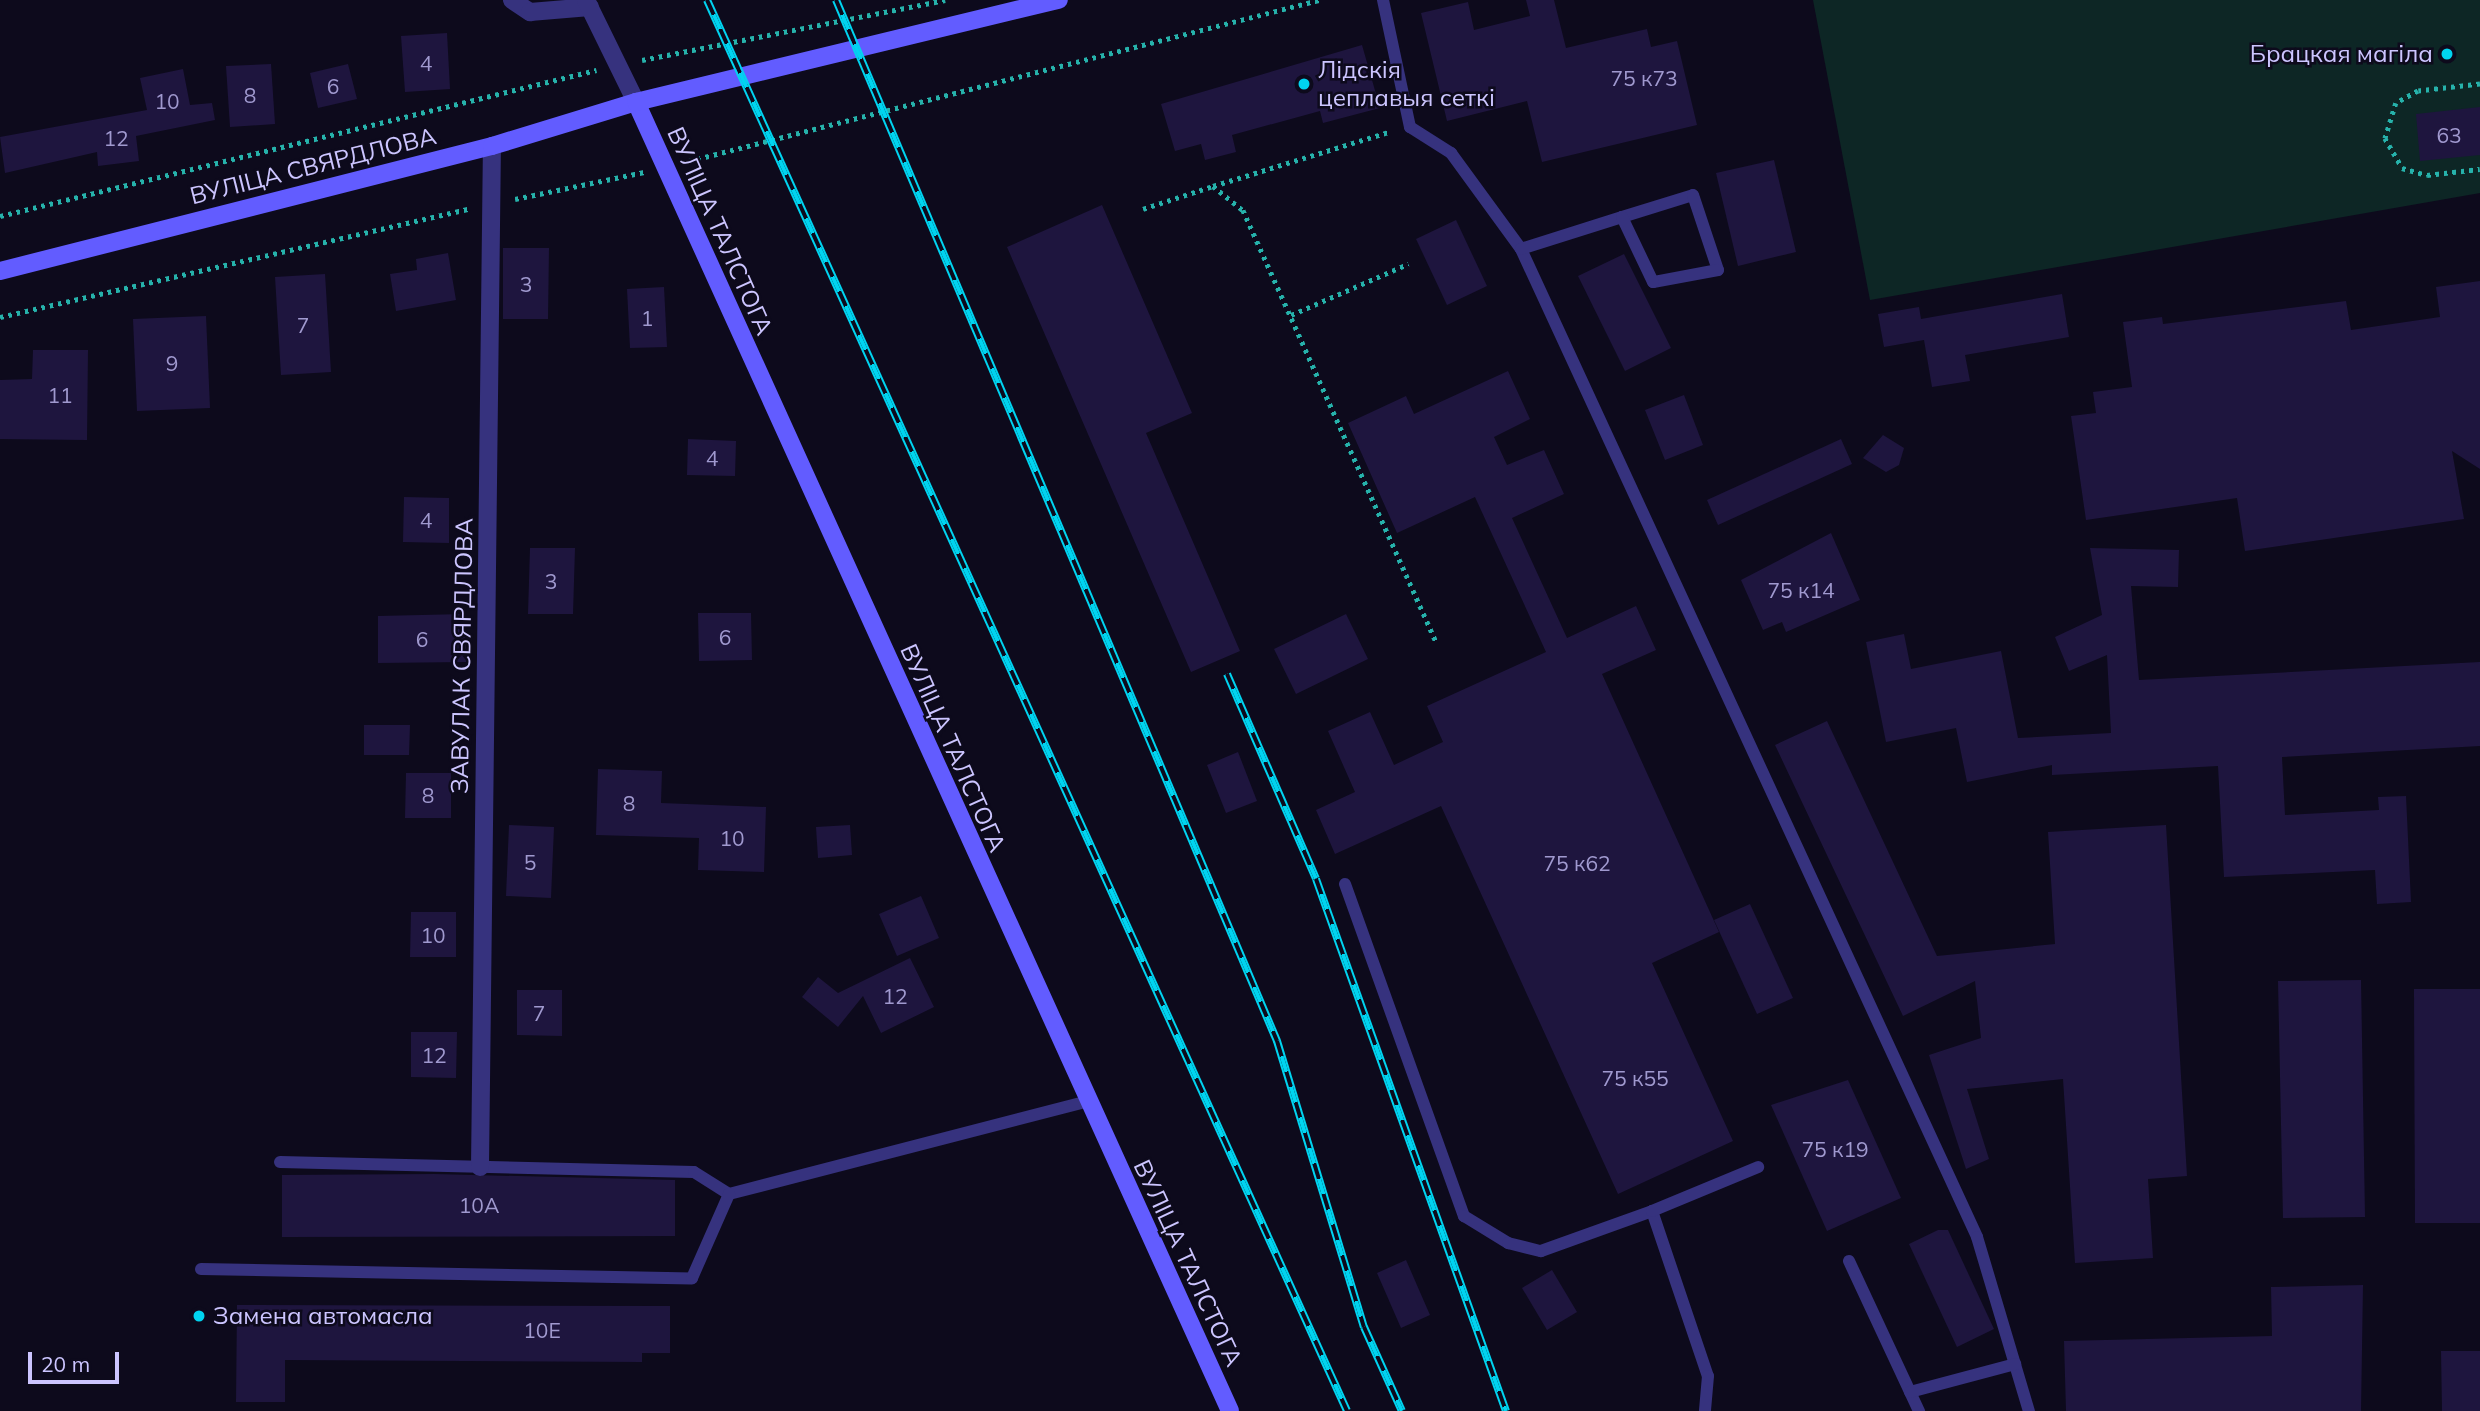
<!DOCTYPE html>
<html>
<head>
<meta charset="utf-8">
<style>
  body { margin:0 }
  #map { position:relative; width:2480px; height:1411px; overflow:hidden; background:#0d0a1c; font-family:Mulish,sans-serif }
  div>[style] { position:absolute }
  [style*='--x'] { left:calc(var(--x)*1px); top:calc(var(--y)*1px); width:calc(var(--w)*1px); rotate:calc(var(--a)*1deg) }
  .green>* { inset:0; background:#0d2625 }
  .building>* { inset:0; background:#1e153e }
  .path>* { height:4.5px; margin-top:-2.25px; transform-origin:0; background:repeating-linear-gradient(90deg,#26b2ab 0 3.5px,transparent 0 8.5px) }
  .lane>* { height:12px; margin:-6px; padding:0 6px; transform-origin:6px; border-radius:6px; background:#36327e }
  .street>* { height:18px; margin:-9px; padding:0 9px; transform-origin:9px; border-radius:9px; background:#36327e }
  .secondary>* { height:18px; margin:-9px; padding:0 9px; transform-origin:9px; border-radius:9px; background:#625cff }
  .rail>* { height:8px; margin-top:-4px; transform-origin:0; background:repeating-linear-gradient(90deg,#0d0a1c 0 16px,#00d4f0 0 32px); box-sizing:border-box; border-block:2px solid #00d4f0 }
  .dots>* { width:19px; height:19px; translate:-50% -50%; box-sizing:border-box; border:4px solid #0d0a1c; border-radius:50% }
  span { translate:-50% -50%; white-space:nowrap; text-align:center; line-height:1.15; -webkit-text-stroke:5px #0d0a1c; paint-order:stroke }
  .number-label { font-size:21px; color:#a099cf }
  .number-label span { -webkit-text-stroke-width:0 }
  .poi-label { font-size:24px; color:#ccc5ff }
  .right { translate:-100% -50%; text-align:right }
  .left { translate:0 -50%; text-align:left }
  .street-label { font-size:24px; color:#ccc5ff }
  .scale { position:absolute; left:28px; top:1352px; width:91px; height:32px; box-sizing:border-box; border:4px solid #ccc5ff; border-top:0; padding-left:9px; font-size:21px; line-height:24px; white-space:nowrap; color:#ccc5ff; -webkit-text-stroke:5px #0d0a1c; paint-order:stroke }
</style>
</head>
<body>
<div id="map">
  <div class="green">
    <div style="clip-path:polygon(1813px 0,2480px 0,2480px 193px,1870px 300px)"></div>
  </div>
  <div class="building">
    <div style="clip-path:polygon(1526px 0,1554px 0,1566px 48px,1647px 29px,1651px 47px,1677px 41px,1697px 125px,1542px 162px,1527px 101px,1447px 121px,1421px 13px,1468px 2px,1474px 30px,1530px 16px)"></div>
    <div style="clip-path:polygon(447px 33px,450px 89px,405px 92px,401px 36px)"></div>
    <div style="clip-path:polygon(1362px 45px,1380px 108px,1323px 123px,1320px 111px,1232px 135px,1236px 152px,1205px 160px,1201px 144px,1175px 151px,1161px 104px)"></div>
    <div style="clip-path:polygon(271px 64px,275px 124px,230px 127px,226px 66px)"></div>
    <div style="clip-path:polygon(348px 64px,357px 99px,318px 108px,310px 73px)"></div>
    <div style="clip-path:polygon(183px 69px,190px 105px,212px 103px,215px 120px,136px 136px,139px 161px,98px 166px,97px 152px,5px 173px,0 137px,147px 110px,140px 78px)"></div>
    <div style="clip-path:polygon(2480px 107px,2480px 155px,2420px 161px,2416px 114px)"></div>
    <div style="clip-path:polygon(1774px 160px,1796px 252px,1738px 266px,1716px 173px)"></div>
    <div style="clip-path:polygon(1102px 205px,1192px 413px,1146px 433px,1240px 651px,1191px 672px,1007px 247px)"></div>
    <div style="clip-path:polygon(1456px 220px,1487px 286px,1447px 305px,1416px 239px)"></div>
    <div style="clip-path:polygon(503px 248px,549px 248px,548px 319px,503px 319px)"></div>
    <div style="clip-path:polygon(448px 253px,456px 300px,396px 311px,390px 274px,417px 270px,416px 259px)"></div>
    <div style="clip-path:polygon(1624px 254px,1671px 348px,1625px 371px,1578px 276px)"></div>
    <div style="clip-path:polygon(325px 274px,331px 372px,281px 375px,275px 277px)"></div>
    <div style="clip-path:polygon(2480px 281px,2480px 469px,2452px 451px,2464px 519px,2245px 551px,2237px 498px,2086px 520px,2071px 416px,2096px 413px,2093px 392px,2132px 387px,2123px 322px,2162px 317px,2163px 324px,2346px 301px,2351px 330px,2440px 317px,2436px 287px)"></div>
    <div style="clip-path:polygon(664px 287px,667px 347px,630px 348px,627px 289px)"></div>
    <div style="clip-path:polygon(2062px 294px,2069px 337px,1965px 355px,1970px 381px,1932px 387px,1924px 340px,1884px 347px,1878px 314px,1919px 307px,1921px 319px)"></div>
    <div style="clip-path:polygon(206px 316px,210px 408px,137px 411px,133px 319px)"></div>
    <div style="clip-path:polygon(33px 350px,88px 350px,87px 440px,0 439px,0 380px,32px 379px)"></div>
    <div style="clip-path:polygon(1508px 371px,1530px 419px,1494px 437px,1507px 465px,1544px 450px,1564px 494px,1512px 518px,1567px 638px,1636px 606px,1656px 650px,1602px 674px,1719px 932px,1652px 963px,1733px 1141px,1618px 1194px,1441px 806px,1335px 854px,1316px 810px,1355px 792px,1328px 731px,1370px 712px,1394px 765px,1443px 742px,1427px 706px,1546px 652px,1475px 497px,1397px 533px,1348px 423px,1406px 396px,1414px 414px)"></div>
    <div style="clip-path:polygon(1684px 395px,1703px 445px,1665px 460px,1645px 410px)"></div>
    <div style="clip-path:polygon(1883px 435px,1904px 448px,1899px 465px,1886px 472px,1863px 458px)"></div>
    <div style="clip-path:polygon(688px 439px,736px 441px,735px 476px,687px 475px)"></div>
    <div style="clip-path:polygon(1841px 439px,1852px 464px,1718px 525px,1707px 500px)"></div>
    <div style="clip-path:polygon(404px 497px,449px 498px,449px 543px,403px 542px)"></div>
    <div style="clip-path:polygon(1831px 533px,1860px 600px,1786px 632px,1782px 622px,1763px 630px,1741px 580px)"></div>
    <div style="clip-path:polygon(530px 548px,575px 548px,573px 614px,528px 614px)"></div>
    <div style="clip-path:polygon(2090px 548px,2179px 550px,2178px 587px,2131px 586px,2139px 680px,2480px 662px,2480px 746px,2282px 757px,2285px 815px,2379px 810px,2378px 797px,2406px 796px,2411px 902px,2377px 904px,2375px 870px,2224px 877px,2218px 766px,2052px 775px,2052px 765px,1967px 782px,1956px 728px,1886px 742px,1866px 642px,1904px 634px,1911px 669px,2001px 651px,2018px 738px,2111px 733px,2107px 655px,2069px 671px,2055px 637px,2102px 615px)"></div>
    <div style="clip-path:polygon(698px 613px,751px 613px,752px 660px,699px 661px)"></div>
    <div style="clip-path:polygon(465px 614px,466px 662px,378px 663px,378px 616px)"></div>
    <div style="clip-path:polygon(1346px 614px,1368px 659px,1296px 694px,1274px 649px)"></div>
    <div style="clip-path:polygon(1827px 721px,1937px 956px,2055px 944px,2048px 832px,2166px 825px,2187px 1176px,2148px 1179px,2153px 1258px,2075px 1263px,2063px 1079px,1967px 1089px,1989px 1159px,1966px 1169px,1929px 1055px,1981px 1038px,1975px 981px,1903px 1016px,1775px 745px)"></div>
    <div style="clip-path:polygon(364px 725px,410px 725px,409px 755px,364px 755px)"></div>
    <div style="clip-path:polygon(1238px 752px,1257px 801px,1226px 813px,1207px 765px)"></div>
    <div style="clip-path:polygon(598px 769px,662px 771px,661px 803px,766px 807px,764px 872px,698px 870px,699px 838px,596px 835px)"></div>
    <div style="clip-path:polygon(406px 773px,451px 773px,451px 818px,405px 818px)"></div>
    <div style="clip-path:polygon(509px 825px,554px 827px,551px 898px,506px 896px)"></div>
    <div style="clip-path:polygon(850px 825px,852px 855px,818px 858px,816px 827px)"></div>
    <div style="clip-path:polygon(921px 896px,939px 938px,897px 956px,879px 914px)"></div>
    <div style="clip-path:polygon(1750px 904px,1793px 998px,1757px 1014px,1714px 920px)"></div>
    <div style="clip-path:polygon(411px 912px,456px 912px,456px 957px,410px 957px)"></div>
    <div style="clip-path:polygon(910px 958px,934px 1007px,881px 1033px,863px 996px,838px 1027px,802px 997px,818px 977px,838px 993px)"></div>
    <div style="clip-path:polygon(2361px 980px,2365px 1217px,2283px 1218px,2278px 981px)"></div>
    <div style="clip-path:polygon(2414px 989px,2480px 989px,2480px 1223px,2415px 1223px)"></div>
    <div style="clip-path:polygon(517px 990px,562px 990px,562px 1036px,517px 1035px)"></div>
    <div style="clip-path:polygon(411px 1032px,457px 1032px,456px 1078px,411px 1077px)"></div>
    <div style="clip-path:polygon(1848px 1080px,1901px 1198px,1827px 1231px,1771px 1105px)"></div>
    <div style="clip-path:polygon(434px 1174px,675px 1180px,675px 1236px,282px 1237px,282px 1175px)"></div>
    <div style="clip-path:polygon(1938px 1230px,1948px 1230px,1994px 1329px,1957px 1347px,1909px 1244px)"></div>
    <div style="clip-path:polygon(1406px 1260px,1430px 1315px,1401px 1328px,1377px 1273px)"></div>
    <div style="clip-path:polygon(1552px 1270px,1577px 1312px,1547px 1330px,1522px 1288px)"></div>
    <div style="clip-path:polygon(2363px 1285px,2361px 1411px,2066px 1411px,2064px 1341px,2272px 1336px,2271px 1287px)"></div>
    <div style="clip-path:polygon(237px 1305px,670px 1306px,670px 1353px,642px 1353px,642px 1362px,285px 1360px,285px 1402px,236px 1402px)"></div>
    <div style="clip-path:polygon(2441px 1351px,2480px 1351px,2480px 1411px,2442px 1411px)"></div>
  </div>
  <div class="path">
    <div style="--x:642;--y:60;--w:309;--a:-11.2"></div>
    <div style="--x:2480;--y:84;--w:62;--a:173.6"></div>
    <div style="--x:2418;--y:91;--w:25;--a:151"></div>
    <div style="--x:2396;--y:103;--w:37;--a:107"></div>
    <div style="--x:2385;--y:138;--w:34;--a:60"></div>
    <div style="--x:2402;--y:168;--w:26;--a:16"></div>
    <div style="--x:2427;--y:175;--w:53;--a:-6.5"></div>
    <div style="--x:689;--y:161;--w:650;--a:-14.34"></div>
    <div style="--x:1213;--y:186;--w:184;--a:-17.1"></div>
    <div style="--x:515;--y:199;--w:132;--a:-11.8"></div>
    <div style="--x:1143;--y:209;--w:74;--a:-18.2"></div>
    <div style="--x:1213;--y:186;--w:38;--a:39"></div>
    <div style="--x:1243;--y:210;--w:472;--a:65.9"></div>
    <div style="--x:0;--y:216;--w:614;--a:-13.76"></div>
    <div style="--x:1291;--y:315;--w:128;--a:-23.6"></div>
    <div style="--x:0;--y:317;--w:481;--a:-13"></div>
  </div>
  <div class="lane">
    <div style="--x:1383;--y:0;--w:130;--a:78"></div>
    <div style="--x:1410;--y:127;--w:49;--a:32.4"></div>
    <div style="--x:1451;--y:153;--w:119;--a:53.9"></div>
    <div style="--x:1521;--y:249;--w:1088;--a:65.22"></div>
    <div style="--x:1977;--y:1237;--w:182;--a:73.4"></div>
    <div style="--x:1521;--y:249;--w:106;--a:-17.6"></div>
    <div style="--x:1622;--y:217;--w:74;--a:-17.2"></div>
    <div style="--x:1693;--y:195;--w:79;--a:71.6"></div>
    <div style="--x:1718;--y:270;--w:66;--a:169.5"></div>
    <div style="--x:1653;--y:282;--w:72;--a:-115.5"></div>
    <div style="--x:1345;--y:884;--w:353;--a:70.3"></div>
    <div style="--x:1464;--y:1216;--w:52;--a:31.5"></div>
    <div style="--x:1508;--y:1243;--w:34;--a:14"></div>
    <div style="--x:1541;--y:1251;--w:118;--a:-19.8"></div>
    <div style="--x:1652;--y:1211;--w:174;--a:71.3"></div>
    <div style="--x:1708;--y:1376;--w:35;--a:95"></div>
    <div style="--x:280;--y:1162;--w:414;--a:1.4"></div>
    <div style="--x:694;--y:1172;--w:41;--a:32.2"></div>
    <div style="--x:729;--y:1194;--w:369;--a:-14.5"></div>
    <div style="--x:1652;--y:1211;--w:115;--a:-22.5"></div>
    <div style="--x:1849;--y:1261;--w:166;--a:65"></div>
    <div style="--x:201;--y:1269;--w:491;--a:1.1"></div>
    <div style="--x:692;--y:1278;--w:92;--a:-66.2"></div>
    <div style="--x:1910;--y:1392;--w:109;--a:-14.9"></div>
  </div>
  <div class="street">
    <div style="--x:512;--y:0;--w:22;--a:34"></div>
    <div style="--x:530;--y:12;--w:60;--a:-4.8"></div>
    <div style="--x:586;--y:0;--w:114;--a:63.9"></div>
    <div style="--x:480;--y:1167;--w:1021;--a:-89.33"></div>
  </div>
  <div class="secondary">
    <div style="--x:636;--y:102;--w:1437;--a:65.59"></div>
    <div style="--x:0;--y:271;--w:508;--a:-14.26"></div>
    <div style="--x:492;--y:146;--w:151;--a:-17"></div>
    <div style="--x:636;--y:102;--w:435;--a:-13.6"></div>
  </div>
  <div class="rail">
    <div style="--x:707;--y:0;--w:1549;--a:65.6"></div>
    <div style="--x:836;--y:0;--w:1131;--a:67.04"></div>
    <div style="--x:1277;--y:1041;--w:299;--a:73.1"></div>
    <div style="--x:1364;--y:1327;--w:92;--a:65.7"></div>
    <div style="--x:1227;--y:674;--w:223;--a:66.5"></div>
    <div style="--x:1316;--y:879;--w:565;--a:70.35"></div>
  </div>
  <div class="dots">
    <div style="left:2447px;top:54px;background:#00d4f0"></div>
    <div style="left:1304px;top:84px;background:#00d4f0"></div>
    <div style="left:199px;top:1316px;background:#00d4f0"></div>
  </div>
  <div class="number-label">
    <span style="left:426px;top:63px">4</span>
    <span style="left:1644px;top:78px">75 к73</span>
    <span style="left:333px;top:86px">6</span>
    <span style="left:250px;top:95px">8</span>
    <span style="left:167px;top:101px">10</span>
    <span style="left:2449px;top:135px">63</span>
    <span style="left:116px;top:138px">12</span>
    <span style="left:526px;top:284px">3</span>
    <span style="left:647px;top:318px">1</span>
    <span style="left:303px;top:325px">7</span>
    <span style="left:172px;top:363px">9</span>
    <span style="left:60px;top:395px">11</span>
    <span style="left:712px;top:458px">4</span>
    <span style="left:426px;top:520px">4</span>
    <span style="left:551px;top:581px">3</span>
    <span style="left:1801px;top:590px">75 к14</span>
    <span style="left:725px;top:637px">6</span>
    <span style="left:422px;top:639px">6</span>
    <span style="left:428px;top:795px">8</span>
    <span style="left:629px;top:803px">8</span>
    <span style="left:732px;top:838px">10</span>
    <span style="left:530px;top:862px">5</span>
    <span style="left:1577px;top:863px">75 к62</span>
    <span style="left:433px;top:935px">10</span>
    <span style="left:895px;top:996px">12</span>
    <span style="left:539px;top:1013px">7</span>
    <span style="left:434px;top:1055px">12</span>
    <span style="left:1635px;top:1078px">75 к55</span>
    <span style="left:1835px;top:1149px">75 к19</span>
    <span style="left:479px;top:1205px">10А</span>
    <span style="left:542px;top:1330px">10Е</span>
  </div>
  <div class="poi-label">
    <span class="right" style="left:2433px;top:54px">Брацкая магіла</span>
    <span class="left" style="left:1318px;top:84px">Лідскія<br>цеплавыя сеткі</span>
    <span class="left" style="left:213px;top:1316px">Замена автомасла</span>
  </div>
  <div class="street-label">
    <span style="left:313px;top:166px;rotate:-14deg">ВУЛІЦА СВЯРДЛОВА</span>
    <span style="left:720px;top:231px;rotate:66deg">ВУЛІЦА ТАЛСТОГА</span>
    <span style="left:462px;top:656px;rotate:-89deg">ЗАВУЛАК СВЯРДЛОВА</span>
    <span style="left:953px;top:748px;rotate:66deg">ВУЛІЦА ТАЛСТОГА</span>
    <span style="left:1188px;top:1263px;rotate:65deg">ВУЛІЦА ТАЛСТОГА</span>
  </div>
  <div class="scale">20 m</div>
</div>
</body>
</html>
